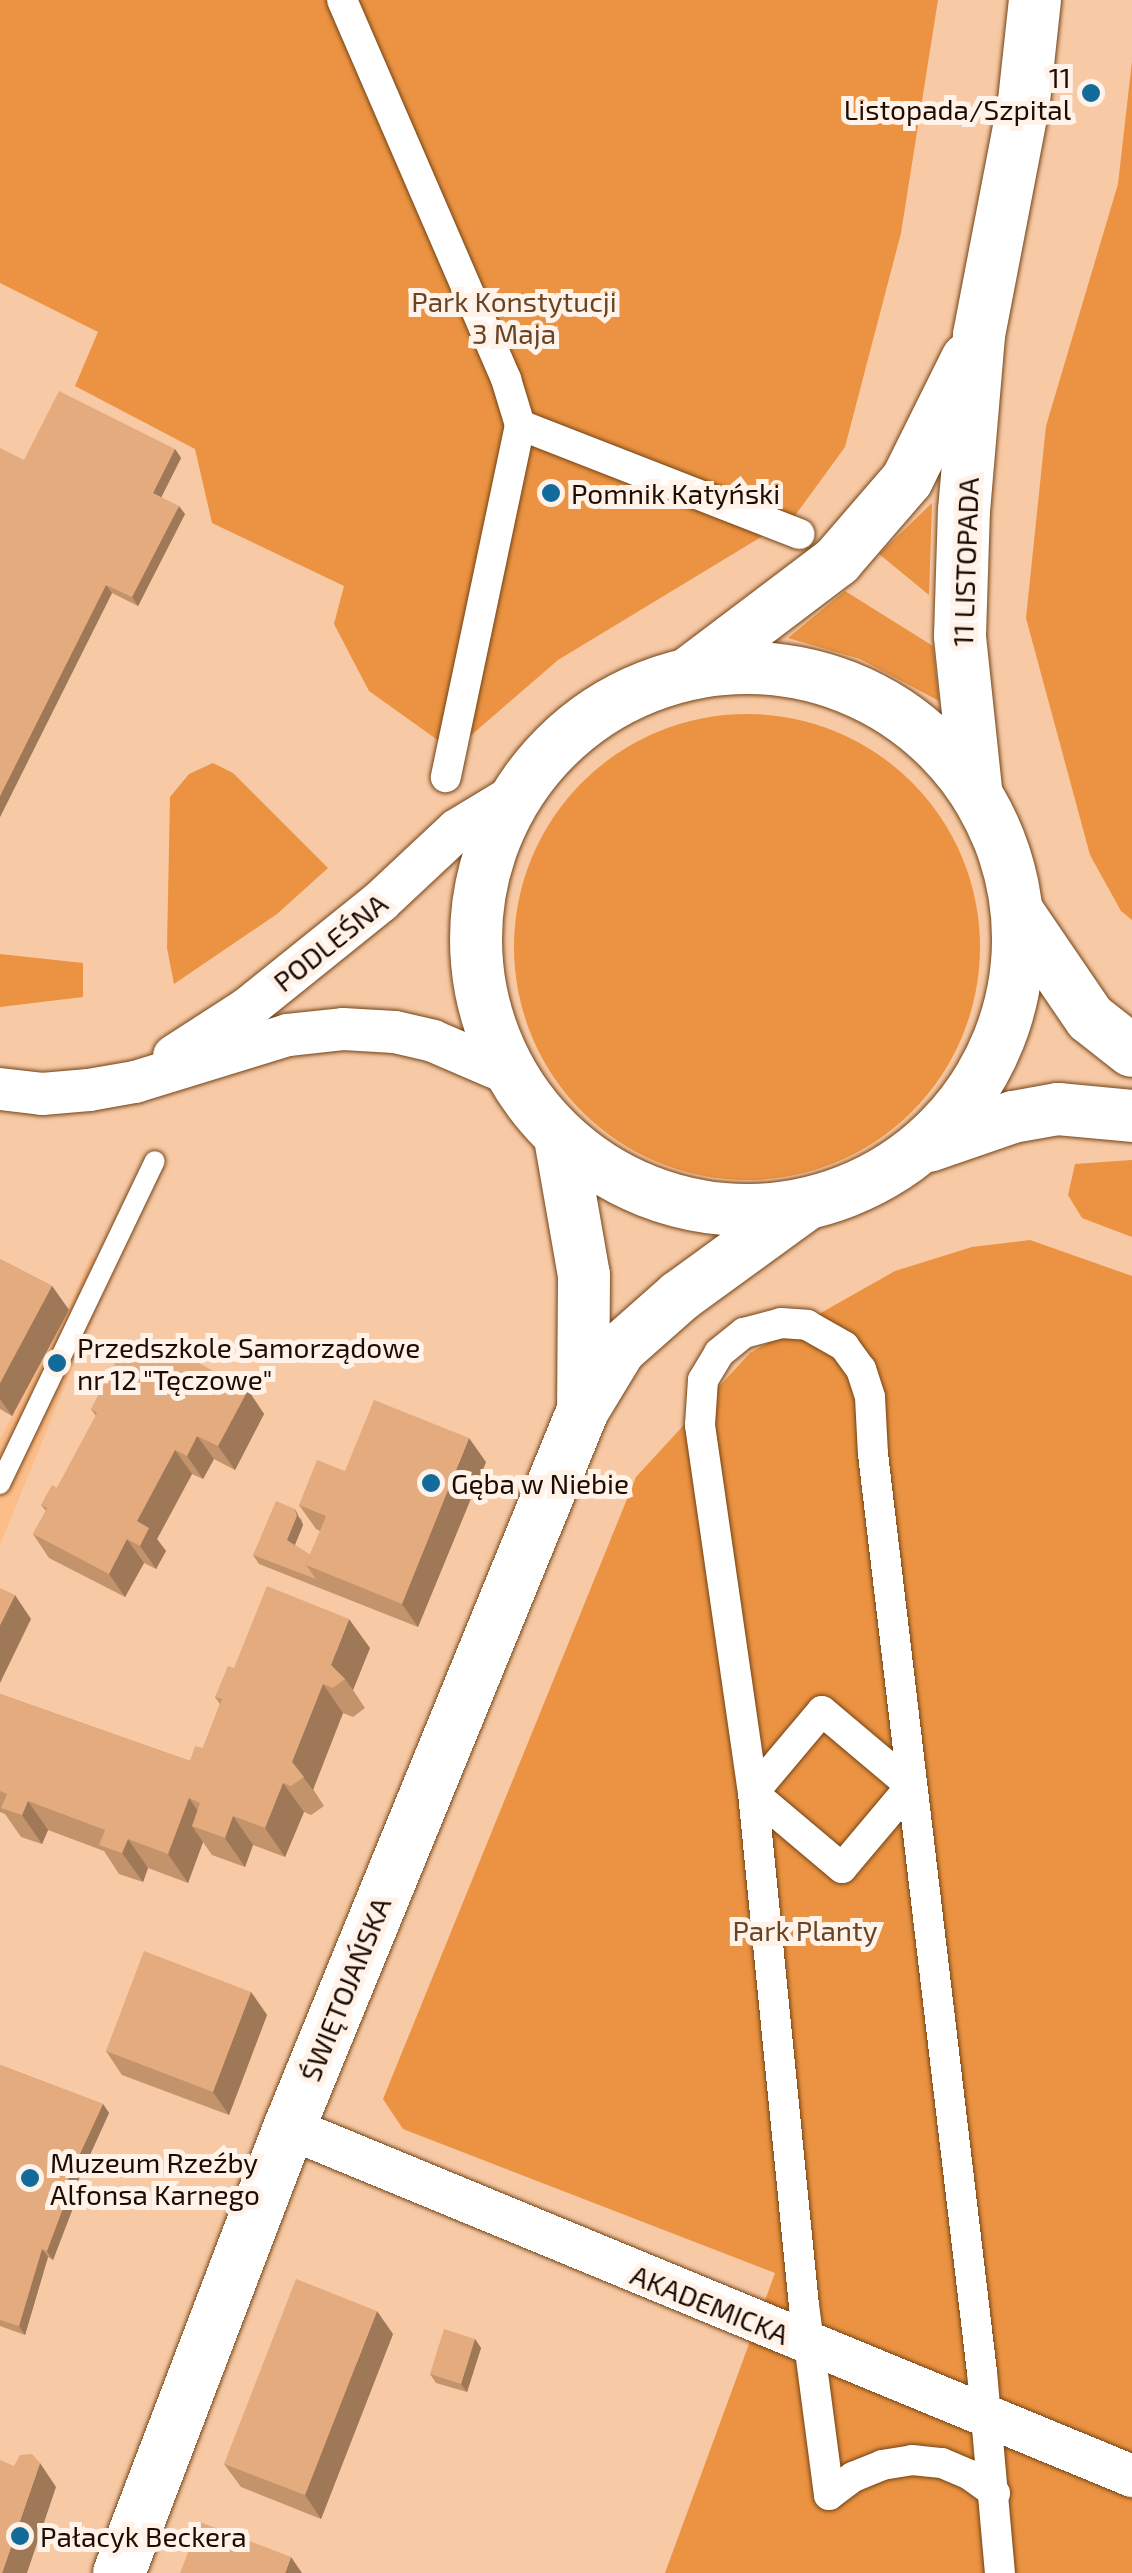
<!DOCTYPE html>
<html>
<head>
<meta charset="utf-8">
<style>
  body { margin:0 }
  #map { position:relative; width:1132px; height:2573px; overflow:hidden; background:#f7c9a5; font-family:"Exo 2",sans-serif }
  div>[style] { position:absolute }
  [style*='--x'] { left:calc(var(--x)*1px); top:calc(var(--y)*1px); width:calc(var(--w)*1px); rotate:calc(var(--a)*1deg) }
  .built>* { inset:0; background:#fcbd89 }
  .green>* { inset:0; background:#eb9342 }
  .round { border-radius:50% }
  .roads { filter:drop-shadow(0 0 2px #734314) drop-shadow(0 0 2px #734314) }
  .service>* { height:20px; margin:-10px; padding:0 10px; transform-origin:10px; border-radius:10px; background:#fff }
  .pedestrian>* { height:30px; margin:-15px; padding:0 15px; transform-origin:15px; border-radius:15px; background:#fff }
  .minor>* { height:42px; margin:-21px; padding:0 21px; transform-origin:21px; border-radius:21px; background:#fff }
  .tertiary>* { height:52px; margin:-26px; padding:0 26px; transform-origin:26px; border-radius:26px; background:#fff }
  .tertiary>.ring { margin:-26px; padding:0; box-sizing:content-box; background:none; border:52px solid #fff; border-radius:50% }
  .wall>* { inset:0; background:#c3936c }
  .shaded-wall>* { inset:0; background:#9f7858 }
  .building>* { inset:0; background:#e3ab7e }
  .dots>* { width:28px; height:28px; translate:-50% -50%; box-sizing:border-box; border:5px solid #fef2e9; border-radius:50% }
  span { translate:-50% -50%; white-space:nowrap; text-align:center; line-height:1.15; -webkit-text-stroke:10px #fef2e9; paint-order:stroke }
  .poi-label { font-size:28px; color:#1f0b00 }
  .right { translate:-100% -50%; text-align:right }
  .left { translate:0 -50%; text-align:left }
  .park-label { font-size:28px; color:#694424 }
  .street-label { font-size:28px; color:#1f0b00 }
</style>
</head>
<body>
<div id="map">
  <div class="built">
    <div style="clip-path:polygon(91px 1256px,113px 1268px,0 1545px,0 1439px,69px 1310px)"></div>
  </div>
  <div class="green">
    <div style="clip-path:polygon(0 0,938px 0,901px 233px,845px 447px,794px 517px,558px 660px,453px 751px,369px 691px,334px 624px,344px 586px,212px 523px,195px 449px,75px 386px,98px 332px,0 283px)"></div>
    <div style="clip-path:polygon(1132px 61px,1132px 920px,1121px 911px,1090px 855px,1026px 618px,1046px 426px,1118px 184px)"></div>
    <div style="clip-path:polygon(932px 503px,929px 595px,879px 554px)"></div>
    <div style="clip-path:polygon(845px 591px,933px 646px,939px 701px,860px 659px,788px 638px)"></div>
    <div class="round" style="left:514px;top:714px;width:466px;height:466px"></div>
    <div style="clip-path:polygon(213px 763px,233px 773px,328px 868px,277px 914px,174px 984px,167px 948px,170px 797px,189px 774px)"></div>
    <div style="clip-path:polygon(0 954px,83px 963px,83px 997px,0 1007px)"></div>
    <div style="clip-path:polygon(1132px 1160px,1132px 1237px,1082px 1218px,1068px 1195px,1075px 1164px)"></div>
    <div style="clip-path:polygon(1030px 1240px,1132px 1276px,1132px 2573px,665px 2573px,775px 2273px,403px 2129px,383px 2099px,636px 1477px,750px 1353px,895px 1271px,972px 1247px)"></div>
  </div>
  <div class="roads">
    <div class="service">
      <div style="--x:0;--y:1484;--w:358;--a:-64.4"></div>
    </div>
    <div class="pedestrian">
      <div style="--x:342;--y:0;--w:413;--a:66.6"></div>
      <div style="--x:506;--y:379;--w:48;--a:73.1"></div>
      <div style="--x:520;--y:425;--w:360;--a:101.9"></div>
      <div style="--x:520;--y:425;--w:300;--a:21.3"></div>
      <div style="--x:822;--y:1711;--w:116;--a:40.1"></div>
      <div style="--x:911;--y:1786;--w:107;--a:130.1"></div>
      <div style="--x:842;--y:1868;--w:116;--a:-139.9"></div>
      <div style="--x:753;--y:1793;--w:107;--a:-49.9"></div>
      <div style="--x:829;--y:2495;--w:191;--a:-97.5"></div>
      <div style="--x:804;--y:2306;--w:516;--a:-95.68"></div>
      <div style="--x:753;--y:1793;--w:372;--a:-98.2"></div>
      <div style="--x:700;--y:1425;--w:45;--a:-86.2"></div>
      <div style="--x:703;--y:1380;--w:31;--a:-59"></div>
      <div style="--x:719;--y:1353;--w:32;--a:-39"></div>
      <div style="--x:744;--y:1333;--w:38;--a:-15"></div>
      <div style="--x:781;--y:1323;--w:26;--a:4"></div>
      <div style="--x:807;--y:1325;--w:43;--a:29.6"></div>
      <div style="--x:844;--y:1346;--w:29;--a:54"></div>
      <div style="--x:861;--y:1369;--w:29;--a:72"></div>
      <div style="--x:870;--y:1397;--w:57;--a:87"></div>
      <div style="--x:873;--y:1454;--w:924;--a:83.23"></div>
      <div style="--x:982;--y:2372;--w:202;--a:84.9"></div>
      <div style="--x:829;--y:2495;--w:30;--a:-37"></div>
      <div style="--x:853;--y:2477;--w:31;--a:-22"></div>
      <div style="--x:882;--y:2465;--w:30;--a:-9"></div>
      <div style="--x:912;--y:2460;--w:30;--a:6"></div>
      <div style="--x:942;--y:2463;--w:30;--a:23"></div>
      <div style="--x:970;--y:2475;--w:31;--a:36"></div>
    </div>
    <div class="minor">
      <div style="--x:174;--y:1056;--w:87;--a:-32.8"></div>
      <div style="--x:247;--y:1009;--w:171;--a:-38.8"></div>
      <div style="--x:380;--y:902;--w:105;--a:-43.1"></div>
      <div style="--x:457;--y:830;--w:71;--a:-31.2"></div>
      <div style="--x:0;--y:1089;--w:42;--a:6.8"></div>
      <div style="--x:42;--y:1094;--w:47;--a:-4.9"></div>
      <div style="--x:89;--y:1090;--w:47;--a:-9.9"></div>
      <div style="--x:135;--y:1082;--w:160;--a:-17.1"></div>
      <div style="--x:288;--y:1035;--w:55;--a:-6.2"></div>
      <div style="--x:343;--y:1029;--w:52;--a:3.3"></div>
      <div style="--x:395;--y:1032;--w:39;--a:13"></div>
      <div style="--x:433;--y:1041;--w:84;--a:23.2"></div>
      <div style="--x:289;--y:2128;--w:912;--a:22.43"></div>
    </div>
    <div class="tertiary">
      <div class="ring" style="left:476px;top:668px;width:490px;height:490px"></div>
      <div style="--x:689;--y:673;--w:186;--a:-37.1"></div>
      <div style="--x:837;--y:561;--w:107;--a:-49.2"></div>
      <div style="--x:907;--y:480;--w:135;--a:-63.6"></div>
      <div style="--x:976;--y:789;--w:154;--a:-96"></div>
      <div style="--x:960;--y:636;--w:125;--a:-88.2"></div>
      <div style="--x:964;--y:511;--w:177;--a:-85.1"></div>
      <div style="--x:979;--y:335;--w:238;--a:-79.1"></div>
      <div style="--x:1024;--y:101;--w:102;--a:-83.8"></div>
      <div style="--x:1019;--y:914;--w:126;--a:55.7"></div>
      <div style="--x:1090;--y:1018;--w:53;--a:38.2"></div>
      <div style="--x:560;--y:1138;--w:139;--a:80.1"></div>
      <div style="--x:584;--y:1275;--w:134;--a:90.4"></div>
      <div style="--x:929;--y:1146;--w:89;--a:-19"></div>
      <div style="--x:1013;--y:1117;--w:46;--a:-10.1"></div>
      <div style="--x:1058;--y:1109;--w:74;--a:5.4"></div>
      <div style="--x:119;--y:2573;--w:476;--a:-69.1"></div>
      <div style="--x:289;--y:2128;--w:776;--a:-67.73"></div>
      <div style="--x:583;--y:1410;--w:71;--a:-58.8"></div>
      <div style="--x:620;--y:1349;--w:80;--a:-41.5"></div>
      <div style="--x:680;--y:1296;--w:153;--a:-36"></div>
    </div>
  </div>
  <div class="wall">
    <div style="clip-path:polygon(175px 449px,181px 458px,161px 497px,185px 514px,138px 606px,112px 593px,0 817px,24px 460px)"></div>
    <div style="clip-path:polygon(0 1259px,52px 1286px,69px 1310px,12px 1416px,0 1409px)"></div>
    <div style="clip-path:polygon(143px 1346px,248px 1390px,264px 1414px,235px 1470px,214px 1459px,203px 1479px,192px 1474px,157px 1539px,166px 1551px,156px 1569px,144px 1563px,125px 1597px,49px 1558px,33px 1534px,46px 1511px,41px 1505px,57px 1488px,96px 1416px,91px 1409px)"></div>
    <div style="clip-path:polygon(486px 1462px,418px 1627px,259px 1564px,253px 1555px,301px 1518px,303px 1525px,295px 1545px,310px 1555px,320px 1531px,316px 1529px,299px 1505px,345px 1471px)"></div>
    <div style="clip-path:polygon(370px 1648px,353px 1690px,365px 1708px,353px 1717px,343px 1713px,313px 1789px,324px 1806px,311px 1815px,304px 1812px,285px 1857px,253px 1845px,245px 1867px,212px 1855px,203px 1842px,188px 1883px,148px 1868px,143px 1882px,119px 1874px,104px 1851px,48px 1830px,42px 1844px,21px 1837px,5px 1814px,0 1812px,0 1694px,190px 1761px,203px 1748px,220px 1704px,215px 1697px,234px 1668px)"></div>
    <div style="clip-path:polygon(251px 1992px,267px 2015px,229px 2115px,122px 2075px,106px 2051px)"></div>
    <div style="clip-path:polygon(0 2065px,103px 2104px,109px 2113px,74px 2190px,78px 2195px,53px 2260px,48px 2257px,25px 2335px,0 2326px)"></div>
    <div style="clip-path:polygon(393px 2334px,321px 2519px,241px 2487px,224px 2464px)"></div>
    <div style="clip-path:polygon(475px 2339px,481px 2348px,467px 2392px,436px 2383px,430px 2374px)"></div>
  </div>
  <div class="shaded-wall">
    <div style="clip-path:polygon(175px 449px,181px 458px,159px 502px,153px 493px)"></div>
    <div style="clip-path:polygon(179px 506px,185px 514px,138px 606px,132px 597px)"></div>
    <div style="clip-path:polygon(106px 585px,112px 593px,0 817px,0 796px)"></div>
    <div style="clip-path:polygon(52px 1286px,69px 1310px,12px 1416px,0 1399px,0 1383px)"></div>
    <div style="clip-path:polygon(248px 1390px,264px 1414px,235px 1470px,218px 1446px)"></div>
    <div style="clip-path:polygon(197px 1436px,214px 1459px,203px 1479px,187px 1456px)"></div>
    <div style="clip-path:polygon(469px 1438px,486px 1462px,418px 1627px,402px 1604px)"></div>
    <div style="clip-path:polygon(175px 1450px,192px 1474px,157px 1539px,166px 1551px,156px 1569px,140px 1546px,137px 1521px)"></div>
    <div style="clip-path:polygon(295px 1509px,303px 1525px,293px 1549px,287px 1540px)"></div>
    <div style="clip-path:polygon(127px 1539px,144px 1563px,125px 1597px,109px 1574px)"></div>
    <div style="clip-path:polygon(15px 1595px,31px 1619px,0 1683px,0 1625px)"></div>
    <div style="clip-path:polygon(349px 1619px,370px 1648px,353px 1690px,345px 1679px,331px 1665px)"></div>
    <div style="clip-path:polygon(323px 1684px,343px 1713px,313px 1790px,292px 1762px)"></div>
    <div style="clip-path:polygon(283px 1783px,304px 1812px,285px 1857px,265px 1828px)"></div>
    <div style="clip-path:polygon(189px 1798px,209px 1827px,192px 1826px,203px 1842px,188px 1883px,168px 1854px)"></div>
    <div style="clip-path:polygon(28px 1801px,48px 1830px,42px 1844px,22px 1815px)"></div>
    <div style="clip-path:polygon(233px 1816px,253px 1845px,245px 1867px,225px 1838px)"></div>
    <div style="clip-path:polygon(128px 1839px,148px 1868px,143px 1882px,122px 1853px)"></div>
    <div style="clip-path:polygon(251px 1992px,267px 2015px,229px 2115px,213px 2092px)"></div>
    <div style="clip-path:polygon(103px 2104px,109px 2113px,74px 2190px,78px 2195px,53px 2260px,47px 2251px,66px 2184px)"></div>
    <div style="clip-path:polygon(42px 2249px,48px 2257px,25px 2335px,19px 2326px)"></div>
    <div style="clip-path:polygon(377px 2311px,393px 2334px,321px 2519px,305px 2495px)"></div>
    <div style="clip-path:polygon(475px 2339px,481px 2348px,467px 2392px,461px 2384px)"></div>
    <div style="clip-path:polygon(40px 2463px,56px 2487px,27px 2573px,2px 2573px)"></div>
    <div style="clip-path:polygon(291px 2557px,302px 2573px,285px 2573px)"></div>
  </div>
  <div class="building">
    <div style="clip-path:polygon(59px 391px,175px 449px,153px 493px,179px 506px,132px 597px,106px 585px,0 796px,0 448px,24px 460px)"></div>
    <div style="clip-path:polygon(0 1259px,52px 1286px,0 1383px)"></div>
    <div style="clip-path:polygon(149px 1336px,248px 1390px,218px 1446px,197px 1436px,187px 1456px,175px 1450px,137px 1521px,149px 1528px,140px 1546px,127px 1539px,109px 1574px,33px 1534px,47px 1508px,41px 1505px,52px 1485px,57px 1488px,97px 1413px,91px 1409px,128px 1338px,143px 1346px)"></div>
    <div style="clip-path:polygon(374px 1400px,469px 1438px,402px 1604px,306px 1565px,326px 1516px,299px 1505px,317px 1460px,345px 1471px)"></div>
    <div style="clip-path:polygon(276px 1501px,295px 1509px,297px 1516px,287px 1540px,310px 1555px,306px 1565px,316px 1579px,253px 1555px)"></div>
    <div style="clip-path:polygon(267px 1586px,349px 1619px,331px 1665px,345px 1679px,333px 1688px,323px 1684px,292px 1762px,304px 1777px,291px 1786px,283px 1783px,265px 1828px,233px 1816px,225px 1838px,192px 1826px,200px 1803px,189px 1798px,168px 1854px,128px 1839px,122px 1853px,99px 1845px,105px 1830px,28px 1801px,22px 1815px,1px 1808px,7px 1794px,0 1791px,0 1694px,190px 1761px,195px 1746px,203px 1748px,222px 1699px,215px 1697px,228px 1666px,234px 1668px)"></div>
    <div style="clip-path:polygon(0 1588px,15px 1595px,0 1625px)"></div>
    <div style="clip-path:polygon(144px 1951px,251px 1992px,213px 2092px,106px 2051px)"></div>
    <div style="clip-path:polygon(0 2065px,103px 2104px,66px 2184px,71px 2187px,47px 2251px,42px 2249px,19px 2326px,0 2320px)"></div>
    <div style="clip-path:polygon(296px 2279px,377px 2311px,305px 2495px,224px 2464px)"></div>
    <div style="clip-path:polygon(444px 2329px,475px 2339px,461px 2384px,430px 2374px)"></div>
    <div style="clip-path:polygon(32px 2454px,40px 2463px,2px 2573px,0 2573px,0 2460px,14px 2466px,20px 2455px)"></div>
    <div style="clip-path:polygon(200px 2522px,291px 2557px,285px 2573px,180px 2573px)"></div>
  </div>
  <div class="dots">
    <div style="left:1091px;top:93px;background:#136b9b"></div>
    <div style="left:551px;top:493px;background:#136b9b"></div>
    <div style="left:57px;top:1363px;background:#136b9b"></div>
    <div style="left:431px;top:1483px;background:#136b9b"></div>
    <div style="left:30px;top:2178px;background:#136b9b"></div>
    <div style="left:20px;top:2536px;background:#136b9b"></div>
  </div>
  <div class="poi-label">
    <span class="right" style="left:1071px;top:93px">11<br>Listopada/Szpital</span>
    <span class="left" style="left:571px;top:493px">Pomnik Katyński</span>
    <span class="left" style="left:77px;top:1363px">Przedszkole Samorządowe<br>nr 12 "Tęczowe"</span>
    <span class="left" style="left:451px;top:1483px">Gęba w Niebie</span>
    <span class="left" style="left:50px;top:2178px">Muzeum Rzeźby<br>Alfonsa Karnego</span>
    <span class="left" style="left:40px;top:2536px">Pałacyk Beckera</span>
  </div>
  <div class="park-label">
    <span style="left:514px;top:317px">Park Konstytucji<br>3 Maja</span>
    <span style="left:805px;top:1930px">Park Planty</span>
  </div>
  <div class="street-label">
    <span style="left:965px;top:562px;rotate:-88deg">11 LISTOPADA</span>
    <span style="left:330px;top:942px;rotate:-39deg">PODLEŚNA</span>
    <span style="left:345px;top:1989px;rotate:-68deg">ŚWIĘTOJAŃSKA</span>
    <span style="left:710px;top:2304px;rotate:22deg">AKADEMICKA</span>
  </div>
</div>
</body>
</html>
